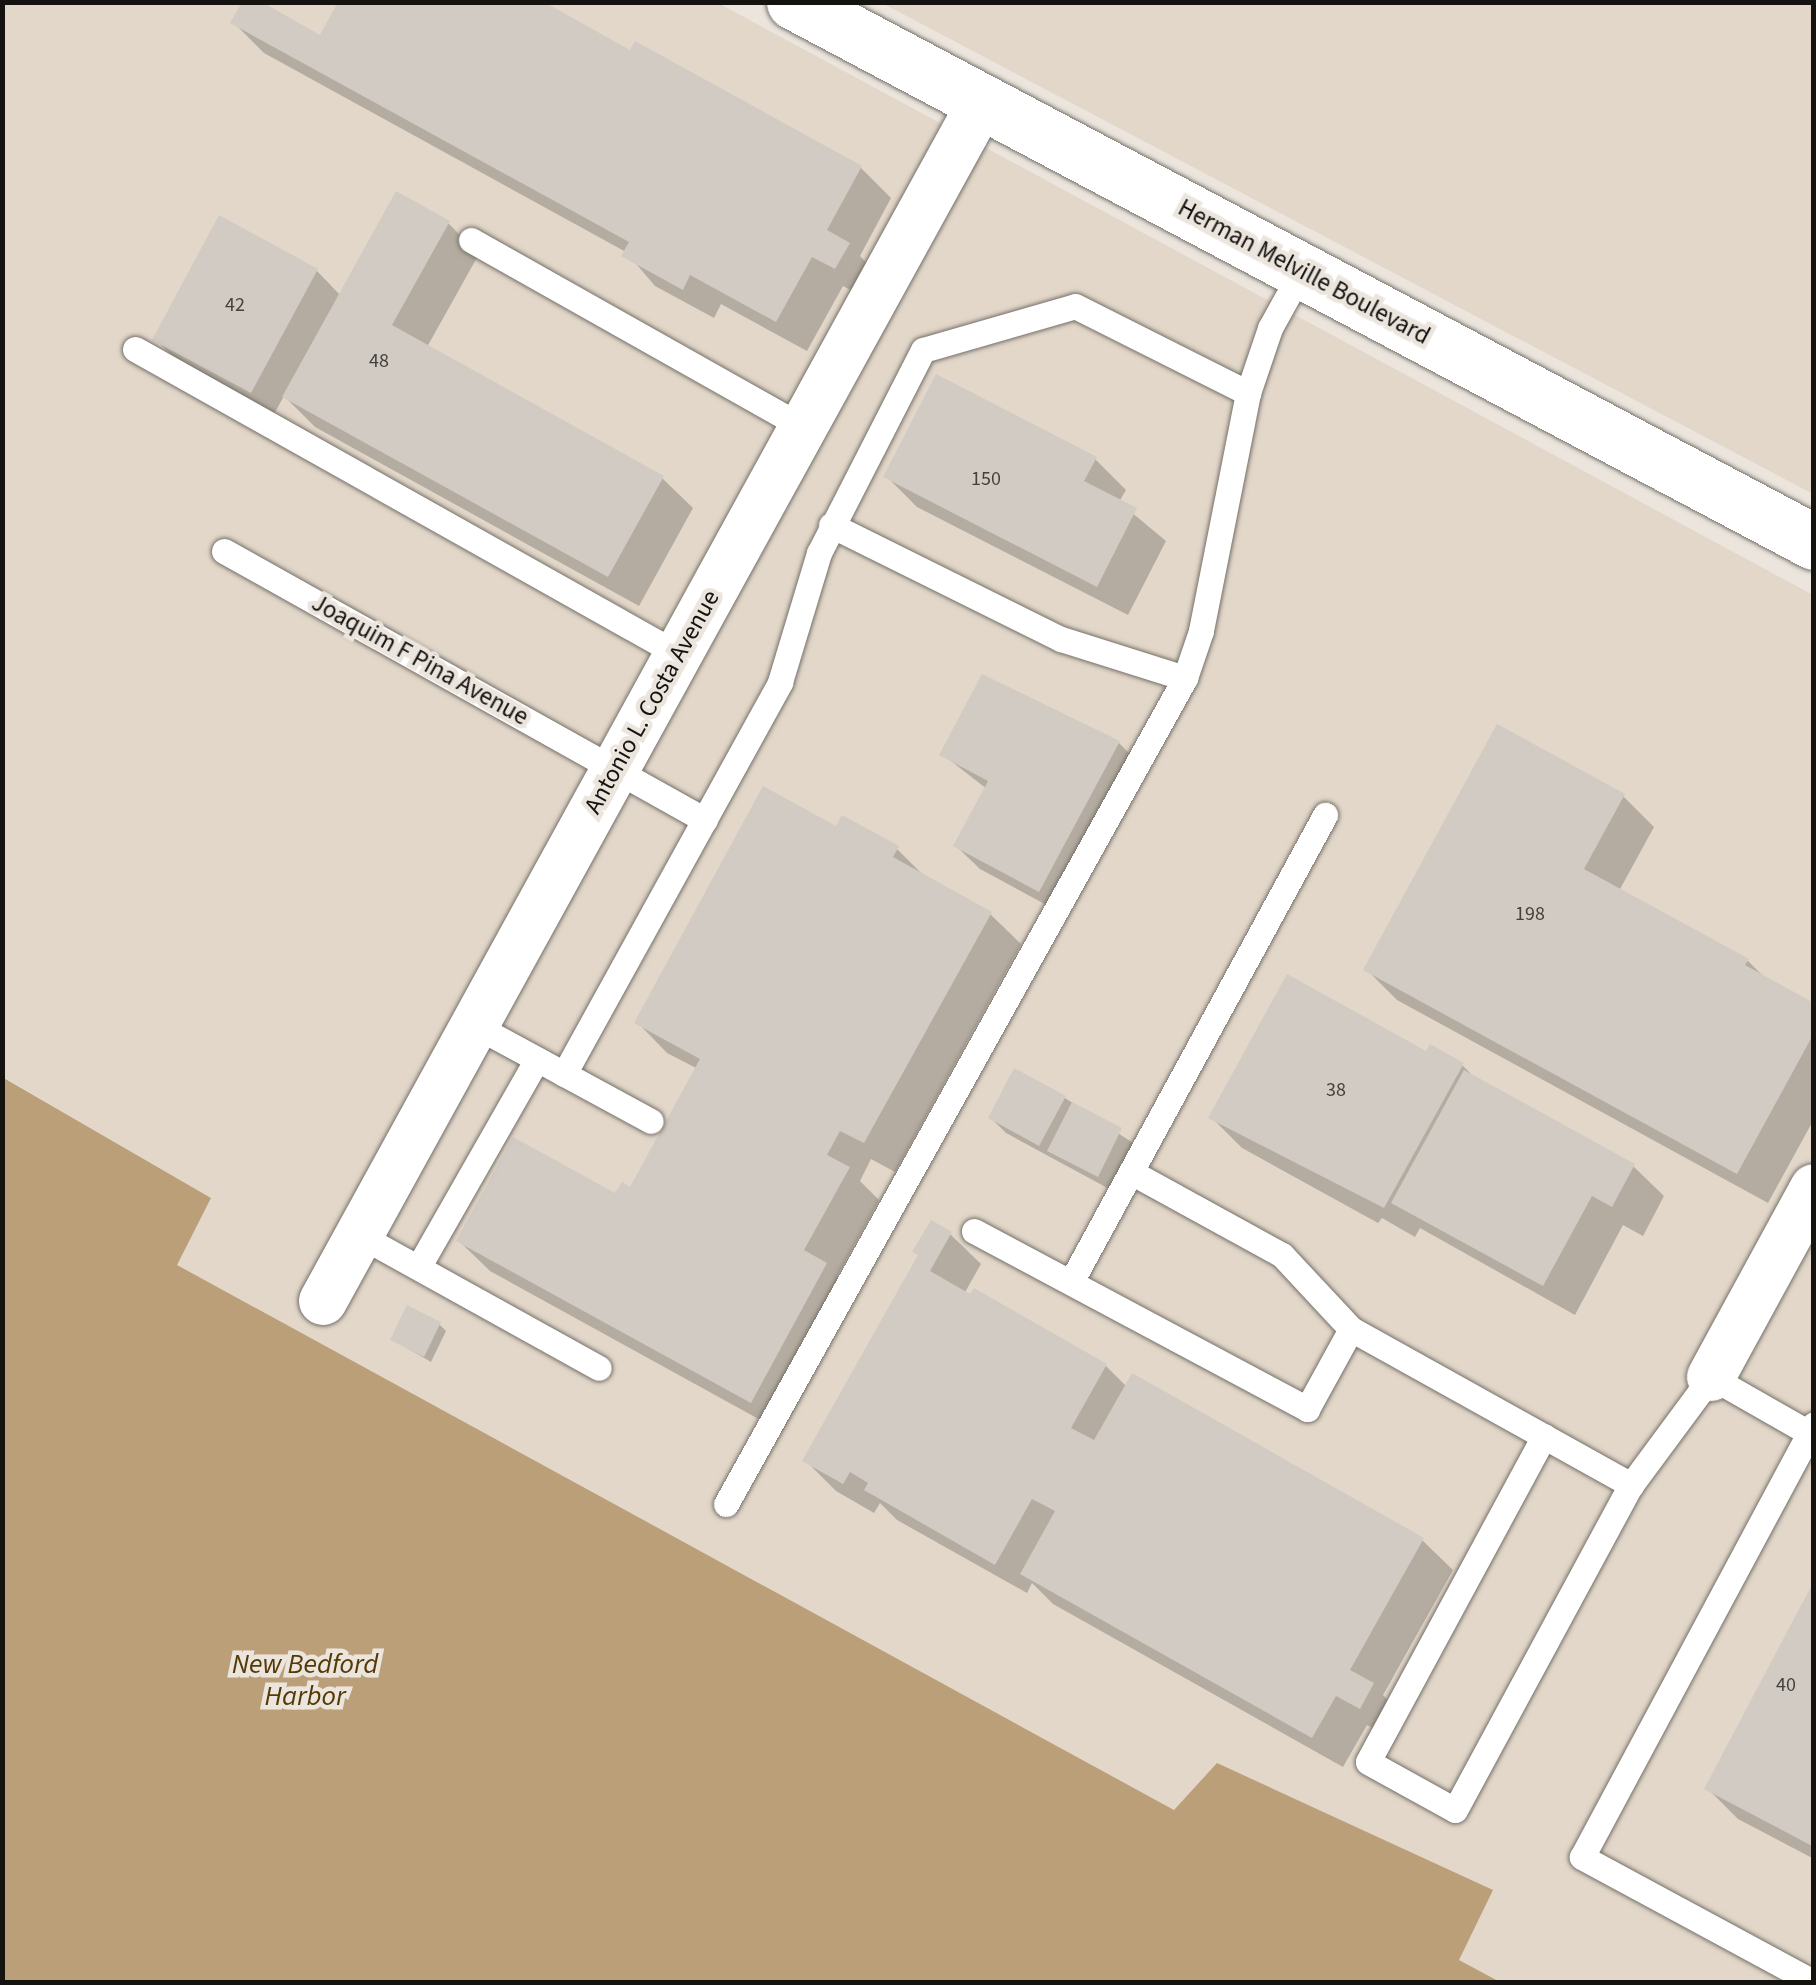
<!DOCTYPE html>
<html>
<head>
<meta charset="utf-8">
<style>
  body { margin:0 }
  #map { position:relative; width:1816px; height:1985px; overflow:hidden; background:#ebe5dd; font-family:"Source Sans 3",sans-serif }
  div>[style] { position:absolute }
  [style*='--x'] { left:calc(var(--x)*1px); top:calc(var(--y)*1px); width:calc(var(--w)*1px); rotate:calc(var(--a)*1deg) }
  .built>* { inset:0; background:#e2d7c9 }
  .water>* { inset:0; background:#ba9f79 }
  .shadow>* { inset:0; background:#0003 }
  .building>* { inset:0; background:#d1cbc3 }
  .roads { filter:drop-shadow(0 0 2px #757069) drop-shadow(0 0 2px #757069) }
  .lane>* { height:25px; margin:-12.5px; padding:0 12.5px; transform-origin:12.5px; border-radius:12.5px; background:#fff }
  .street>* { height:48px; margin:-24px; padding:0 24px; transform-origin:24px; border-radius:24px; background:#fff }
  .secondary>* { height:55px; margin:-27.5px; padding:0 27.5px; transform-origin:27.5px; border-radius:27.5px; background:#fff }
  span { translate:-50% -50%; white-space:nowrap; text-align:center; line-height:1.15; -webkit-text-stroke:9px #ebe5dd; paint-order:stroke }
  .number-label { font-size:20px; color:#44413d }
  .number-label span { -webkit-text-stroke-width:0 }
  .street-label { font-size:25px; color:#151310 }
  .water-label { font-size:28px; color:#543905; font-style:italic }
  .frame { position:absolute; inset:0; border:5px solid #151310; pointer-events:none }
</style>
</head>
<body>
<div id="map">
  <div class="built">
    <div style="clip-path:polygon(3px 3px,718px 3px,1813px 595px,1813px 1982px,1500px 1982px,1458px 1960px,1492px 1890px,1217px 1764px,1174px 1810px,176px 1265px,211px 1198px,3px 1077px)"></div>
    <div style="clip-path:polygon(882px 3px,1813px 3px,1813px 494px)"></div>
  </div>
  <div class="water">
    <div style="clip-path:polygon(2px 1077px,211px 1198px,177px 1265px,1174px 1810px,1217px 1763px,1493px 1890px,1459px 1960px,1500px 1982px,3px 1982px)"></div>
  </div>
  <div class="shadow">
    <div style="clip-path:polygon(233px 22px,321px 38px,631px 53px,861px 168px,891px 198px,860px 256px,878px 275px,866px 298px,843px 286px,807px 351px,721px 304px,714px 318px,655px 286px,626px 252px,264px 53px)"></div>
    <div style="clip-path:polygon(448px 223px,479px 254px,427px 347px,662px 478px,693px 508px,639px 606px,315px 427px,284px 396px,274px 414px,178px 362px,155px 339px,317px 271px,341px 296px)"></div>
    <div style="clip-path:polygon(1095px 459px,1126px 490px,1119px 502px,1166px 541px,1128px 615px,917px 507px,886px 476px)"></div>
    <div style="clip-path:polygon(983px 678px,1119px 743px,1142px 766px,1063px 914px,980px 869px,956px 846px,987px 789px,942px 754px)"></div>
    <div style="clip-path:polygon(1623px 796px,1654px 827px,1619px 891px,1748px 961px,1767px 980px,1814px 1005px,1814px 1119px,1768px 1203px,1397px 1000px,1366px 969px)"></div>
    <div style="clip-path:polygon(837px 830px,897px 849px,928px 880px,990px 914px,1021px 944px,895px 1172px,871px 1159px,860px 1181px,879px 1200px,837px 1276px,856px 1295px,782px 1432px,490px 1271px,459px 1241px,631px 1190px,698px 1069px,667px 1053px,637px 1022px)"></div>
    <div style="clip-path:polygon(1427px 1054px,1462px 1065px,1478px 1081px,1633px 1166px,1664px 1196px,1643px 1236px,1623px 1225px,1575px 1315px,1420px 1228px,1415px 1237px,1382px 1218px,1378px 1223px,1242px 1148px,1211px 1117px)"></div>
    <div style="clip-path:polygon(1065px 1098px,1136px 1145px,1113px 1191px,1006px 1133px,991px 1118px)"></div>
    <div style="clip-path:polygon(950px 1234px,981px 1264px,964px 1294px,1106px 1366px,1127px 1387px,1422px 1540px,1453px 1570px,1383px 1695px,1403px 1716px,1391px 1738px,1367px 1725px,1343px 1767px,1053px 1604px,1032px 1583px,1027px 1593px,897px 1520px,880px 1503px,874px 1513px,836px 1491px,805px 1460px)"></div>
    <div style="clip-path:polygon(439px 1324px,446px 1331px,431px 1362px,393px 1340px)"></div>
    <div style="clip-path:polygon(1814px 1587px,1814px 1859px,1738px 1819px,1707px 1788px)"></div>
  </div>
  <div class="building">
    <div style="clip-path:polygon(242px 2px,262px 2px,320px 35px,338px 2px,544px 2px,630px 50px,635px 41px,862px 166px,827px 230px,850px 243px,835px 269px,812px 257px,776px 322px,690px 275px,683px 290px,621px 256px,629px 242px,230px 23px)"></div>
    <div style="clip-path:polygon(396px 191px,450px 221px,392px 325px,664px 476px,608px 577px,282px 397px)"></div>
    <div style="clip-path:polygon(219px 215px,318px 269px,251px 393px,152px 340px)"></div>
    <div style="clip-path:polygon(936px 374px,1097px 457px,1084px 481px,1137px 508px,1097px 587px,883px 477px)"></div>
    <div style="clip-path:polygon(982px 674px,1120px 741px,1039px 892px,953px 846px,988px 781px,939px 755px)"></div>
    <div style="clip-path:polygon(1497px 724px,1625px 794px,1584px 869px,1749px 959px,1745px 965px,1814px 1003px,1814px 1033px,1737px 1174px,1363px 970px)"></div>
    <div style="clip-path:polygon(763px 786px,836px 826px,842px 815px,899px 846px,893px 857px,992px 912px,864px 1143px,840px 1131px,827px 1155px,850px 1167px,804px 1250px,827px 1263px,751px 1403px,456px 1241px,513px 1137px,615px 1193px,622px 1182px,630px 1187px,700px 1059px,634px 1023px)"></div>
    <div style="clip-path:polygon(1287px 974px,1426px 1051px,1430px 1044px,1464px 1063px,1384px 1208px,1208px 1118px)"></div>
    <div style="clip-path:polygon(1014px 1068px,1066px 1096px,1039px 1146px,988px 1118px)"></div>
    <div style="clip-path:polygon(1464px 1070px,1635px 1164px,1612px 1207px,1592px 1196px,1543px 1286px,1391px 1203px)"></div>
    <div style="clip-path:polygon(1072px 1102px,1122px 1128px,1098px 1177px,1047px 1151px)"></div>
    <div style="clip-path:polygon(931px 1220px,952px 1232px,930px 1271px,970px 1294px,974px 1288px,1107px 1364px,1071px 1428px,1094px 1440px,1132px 1373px,1424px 1538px,1350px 1670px,1374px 1683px,1360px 1709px,1336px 1696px,1312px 1738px,1020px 1574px,1055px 1511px,1032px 1499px,995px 1565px,864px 1490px,868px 1483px,850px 1472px,843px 1484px,802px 1461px,918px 1255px,912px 1252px)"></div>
    <div style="clip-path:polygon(407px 1305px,441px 1322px,424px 1357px,390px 1340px)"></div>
    <div style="clip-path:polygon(1814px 1581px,1814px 1847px,1704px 1789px)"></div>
  </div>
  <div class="roads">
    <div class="lane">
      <div style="--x:471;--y:240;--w:381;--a:29.4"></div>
      <div style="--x:135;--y:349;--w:623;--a:29.32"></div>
      <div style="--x:1248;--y:393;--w:69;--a:-71.3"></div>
      <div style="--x:1270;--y:328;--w:66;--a:-61.1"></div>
      <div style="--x:831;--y:525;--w:257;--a:26.4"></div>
      <div style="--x:1061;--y:639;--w:130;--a:17.5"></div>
      <div style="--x:224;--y:551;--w:551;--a:29.22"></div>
      <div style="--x:474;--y:1025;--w:201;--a:28.5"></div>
      <div style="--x:564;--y:1074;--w:448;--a:-61.1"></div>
      <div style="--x:780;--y:682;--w:135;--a:-73.2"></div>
      <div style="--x:819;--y:553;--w:228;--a:-62.9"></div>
      <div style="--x:923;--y:350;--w:158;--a:-16.1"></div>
      <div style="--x:1075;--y:306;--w:194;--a:26.7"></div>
      <div style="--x:1248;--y:393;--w:243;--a:101.2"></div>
      <div style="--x:1201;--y:631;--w:50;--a:108.8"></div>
      <div style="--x:1185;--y:678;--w:945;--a:119.06"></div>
      <div style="--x:1131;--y:1172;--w:172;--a:28.8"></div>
      <div style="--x:1282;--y:1255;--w:101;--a:47"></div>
      <div style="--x:1351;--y:1329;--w:321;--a:29.1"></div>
      <div style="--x:974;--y:1231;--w:378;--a:28.1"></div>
      <div style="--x:1307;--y:1409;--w:91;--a:-61.2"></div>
      <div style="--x:359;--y:1235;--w:274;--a:29"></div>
      <div style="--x:419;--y:1266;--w:238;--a:-60.3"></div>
      <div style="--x:1071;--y:1282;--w:532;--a:-61.46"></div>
      <div style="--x:1544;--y:1436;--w:370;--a:118.4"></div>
      <div style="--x:1368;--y:1762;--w:99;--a:28.9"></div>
      <div style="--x:1455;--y:1810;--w:370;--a:-61.6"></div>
      <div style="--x:1631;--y:1485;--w:134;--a:-53.5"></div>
      <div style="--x:1711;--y:1377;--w:113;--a:29.7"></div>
      <div style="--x:1813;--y:1982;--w:263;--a:-151.6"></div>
      <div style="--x:1582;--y:1857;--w:491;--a:-61.8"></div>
    </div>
    <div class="street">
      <div style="--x:323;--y:1301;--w:1368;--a:-61.21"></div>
      <div style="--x:1711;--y:1377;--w:215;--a:-61.4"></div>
    </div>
    <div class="secondary">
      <div style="--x:794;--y:2;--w:1154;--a:27.9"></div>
    </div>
  </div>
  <div class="number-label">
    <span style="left:235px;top:305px">42</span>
    <span style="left:379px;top:361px">48</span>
    <span style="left:986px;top:479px">150</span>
    <span style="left:1530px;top:914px">198</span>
    <span style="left:1336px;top:1090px">38</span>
    <span style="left:1786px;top:1685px">40</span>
  </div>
  <div class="street-label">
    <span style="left:1304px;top:272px;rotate:28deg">Herman Melville Boulevard</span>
    <span style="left:420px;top:660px;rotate:29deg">Joaquim F Pina Avenue</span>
    <span style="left:652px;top:702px;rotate:-61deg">Antonio L. Costa Avenue</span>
  </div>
  <div class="water-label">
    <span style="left:305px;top:1680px">New Bedford<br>Harbor</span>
  </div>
  <div class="frame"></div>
</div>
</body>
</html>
